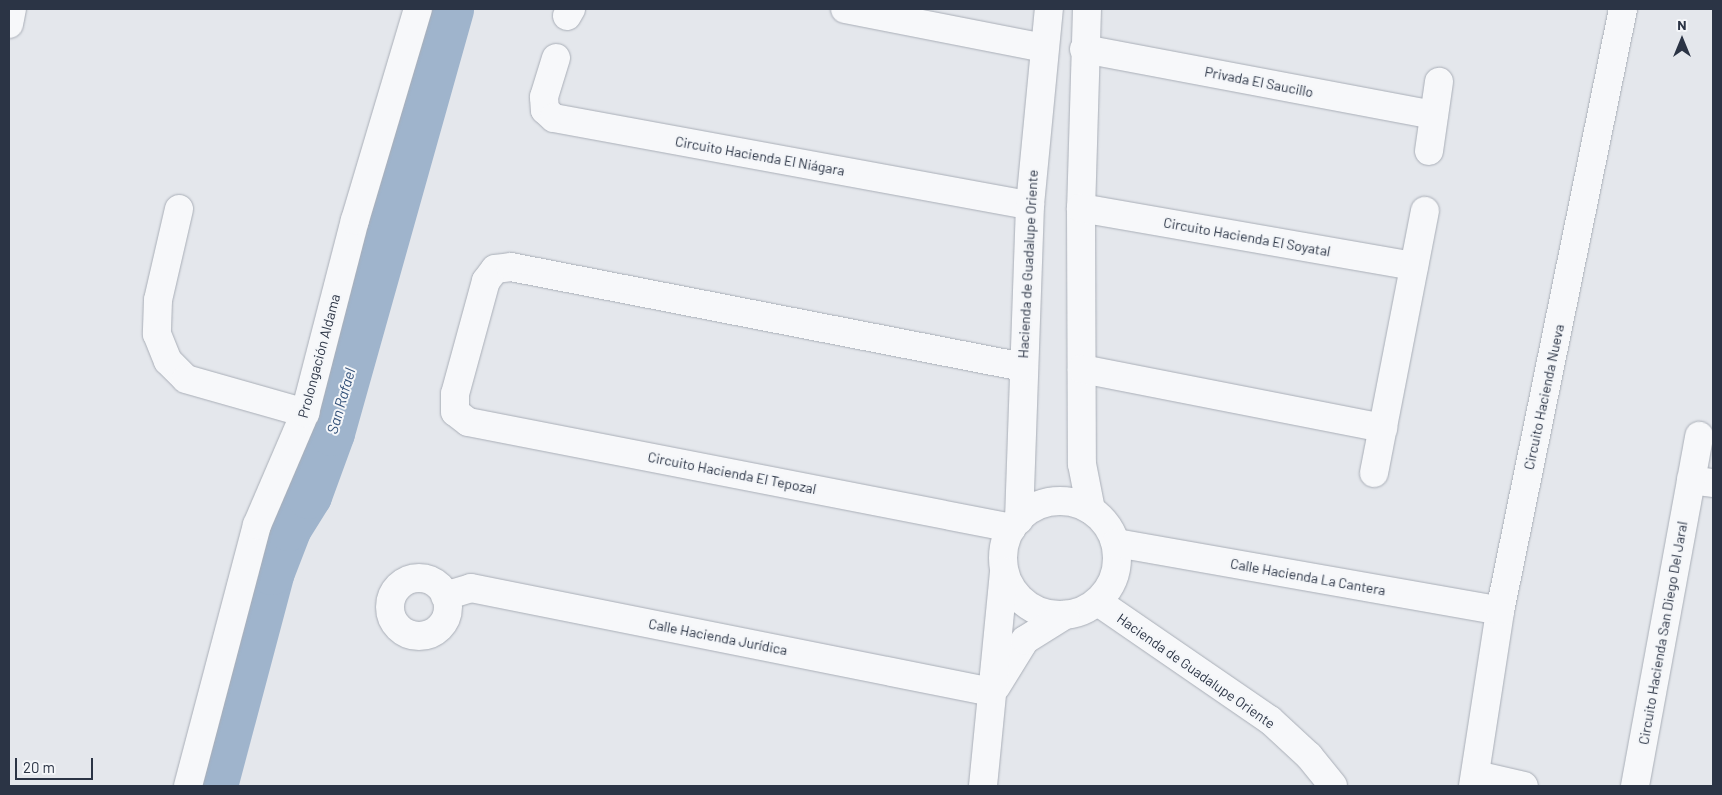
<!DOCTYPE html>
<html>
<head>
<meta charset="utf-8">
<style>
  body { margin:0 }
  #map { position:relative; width:1722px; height:795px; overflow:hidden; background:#e4e7ec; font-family:Barlow,sans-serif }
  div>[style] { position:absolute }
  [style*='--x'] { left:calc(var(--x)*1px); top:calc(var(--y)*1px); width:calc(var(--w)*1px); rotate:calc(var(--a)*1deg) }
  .river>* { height:46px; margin:-23px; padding:0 23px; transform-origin:23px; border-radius:23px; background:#9fb4cc }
  .roads { filter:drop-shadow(0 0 1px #a9aeb7) drop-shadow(0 0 1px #a9aeb7) }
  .minor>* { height:28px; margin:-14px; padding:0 14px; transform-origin:14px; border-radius:14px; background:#f7f8fa }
  .minor>.ring { margin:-14px; padding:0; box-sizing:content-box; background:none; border:28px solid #f7f8fa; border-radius:50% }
  span { translate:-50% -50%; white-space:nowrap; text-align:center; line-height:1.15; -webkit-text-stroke:4px #f4f6f9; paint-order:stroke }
  .street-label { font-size:14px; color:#2b3445 }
  .water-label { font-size:15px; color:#34527a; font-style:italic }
  .frame { position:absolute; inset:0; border:10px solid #2b3445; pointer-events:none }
  .north { position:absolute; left:1657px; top:15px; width:50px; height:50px; -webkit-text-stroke:4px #f4f6f9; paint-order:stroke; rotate:0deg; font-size:14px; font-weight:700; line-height:20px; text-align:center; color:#2b3445 }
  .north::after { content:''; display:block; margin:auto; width:18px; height:22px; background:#2b3445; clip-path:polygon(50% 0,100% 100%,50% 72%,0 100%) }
  .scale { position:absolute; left:15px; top:758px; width:78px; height:22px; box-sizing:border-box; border:2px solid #2b3445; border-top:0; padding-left:6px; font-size:15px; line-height:18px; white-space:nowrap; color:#2b3445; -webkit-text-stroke:4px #f4f6f9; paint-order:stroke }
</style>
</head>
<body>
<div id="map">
  <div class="river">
    <div style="--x:215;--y:786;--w:221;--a:-75.1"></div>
    <div style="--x:272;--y:572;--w:47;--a:-68.9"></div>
    <div style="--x:289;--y:528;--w:38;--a:-58"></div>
    <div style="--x:309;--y:496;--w:67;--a:-69.9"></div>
    <div style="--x:332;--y:433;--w:440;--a:-74.3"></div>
  </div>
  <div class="roads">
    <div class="minor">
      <div style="--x:845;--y:9;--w:202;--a:11.1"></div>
      <div style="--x:1087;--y:9;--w:199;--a:91.7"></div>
      <div style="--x:1081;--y:208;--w:256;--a:89.8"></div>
      <div style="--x:1082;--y:464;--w:47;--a:78.9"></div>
      <div style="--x:567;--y:16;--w:8;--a:-60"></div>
      <div style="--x:9;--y:24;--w:15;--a:-79"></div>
      <div style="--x:1084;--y:49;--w:356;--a:10.7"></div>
      <div style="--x:556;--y:58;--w:41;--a:107.1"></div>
      <div style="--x:544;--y:97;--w:13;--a:86"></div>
      <div style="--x:545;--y:110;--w:12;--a:42"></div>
      <div style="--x:554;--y:118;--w:484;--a:10.4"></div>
      <div style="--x:1429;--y:151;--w:70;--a:-81.8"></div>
      <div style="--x:1081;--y:208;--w:338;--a:9.9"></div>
      <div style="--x:179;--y:209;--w:93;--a:103"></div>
      <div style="--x:158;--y:300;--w:34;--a:92"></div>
      <div style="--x:157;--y:334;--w:29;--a:68"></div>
      <div style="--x:168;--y:361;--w:25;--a:45"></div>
      <div style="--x:186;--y:379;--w:124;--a:15.9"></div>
      <div style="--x:1082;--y:369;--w:307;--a:11.1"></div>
      <div style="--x:1374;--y:473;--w:267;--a:-79"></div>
      <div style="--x:1691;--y:480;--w:22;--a:8"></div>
      <div class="ring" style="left:1003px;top:501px;width:86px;height:86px"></div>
      <div style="--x:1019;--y:520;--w:315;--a:-88"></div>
      <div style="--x:1030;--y:205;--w:197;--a:-84.5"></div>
      <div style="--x:1012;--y:528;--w:554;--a:-168.97"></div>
      <div style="--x:468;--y:422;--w:16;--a:-142"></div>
      <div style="--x:455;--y:412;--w:18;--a:-90"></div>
      <div style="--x:455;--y:394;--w:117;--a:-74.7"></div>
      <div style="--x:486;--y:281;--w:15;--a:-53"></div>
      <div style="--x:495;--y:269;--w:16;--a:-7"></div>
      <div style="--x:511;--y:267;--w:522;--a:11.05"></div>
      <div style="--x:1116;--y:543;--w:390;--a:10"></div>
      <div class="ring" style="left:390px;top:578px;width:30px;height:30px"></div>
      <div style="--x:445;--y:596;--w:27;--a:-17"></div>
      <div style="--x:471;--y:588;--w:531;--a:11.29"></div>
      <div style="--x:1098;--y:602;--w:209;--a:34.5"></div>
      <div style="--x:1270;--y:720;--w:53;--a:42.7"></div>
      <div style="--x:1309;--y:756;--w:38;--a:51"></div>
      <div style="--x:996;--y:687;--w:55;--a:-58.3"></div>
      <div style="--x:1025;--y:640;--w:47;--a:-32"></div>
      <div style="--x:1476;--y:775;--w:49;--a:12.9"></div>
      <div style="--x:188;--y:786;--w:270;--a:-75.2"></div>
      <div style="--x:257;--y:525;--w:122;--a:-66.8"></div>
      <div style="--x:305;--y:413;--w:199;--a:-75.5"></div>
      <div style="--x:355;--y:220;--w:220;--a:-73.4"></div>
      <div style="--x:983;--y:786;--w:216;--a:-84.4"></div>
      <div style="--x:1473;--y:786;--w:177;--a:-81.2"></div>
      <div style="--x:1500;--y:611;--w:614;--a:-78.45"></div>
      <div style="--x:1635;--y:786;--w:356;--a:-79.6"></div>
    </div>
  </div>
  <div class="street-label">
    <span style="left:1259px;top:82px;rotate:11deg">Privada El Saucillo</span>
    <span style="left:760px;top:156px;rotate:10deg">Circuito Hacienda El Niágara</span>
    <span style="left:1247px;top:237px;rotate:10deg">Circuito Hacienda El Soyatal</span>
    <span style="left:1028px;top:264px;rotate:-87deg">Hacienda de Guadalupe Oriente</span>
    <span style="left:319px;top:356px;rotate:-75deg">Prolongación Aldama</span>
    <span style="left:1544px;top:397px;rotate:-78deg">Circuito Hacienda Nueva</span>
    <span style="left:732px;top:473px;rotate:11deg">Circuito Hacienda El Tepozal</span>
    <span style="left:1308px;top:577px;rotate:10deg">Calle Hacienda La Cantera</span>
    <span style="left:1663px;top:633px;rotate:-80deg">Circuito Hacienda San Diego Del Jaral</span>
    <span style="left:718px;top:637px;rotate:11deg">Calle Hacienda Jurídica</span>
    <span style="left:1196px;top:671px;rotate:35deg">Hacienda de Guadalupe Oriente</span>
  </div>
  <div class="water-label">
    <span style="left:341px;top:401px;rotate:-74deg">San Rafael</span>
  </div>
  <div class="frame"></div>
  <div class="north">N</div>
  <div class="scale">20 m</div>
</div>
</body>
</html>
